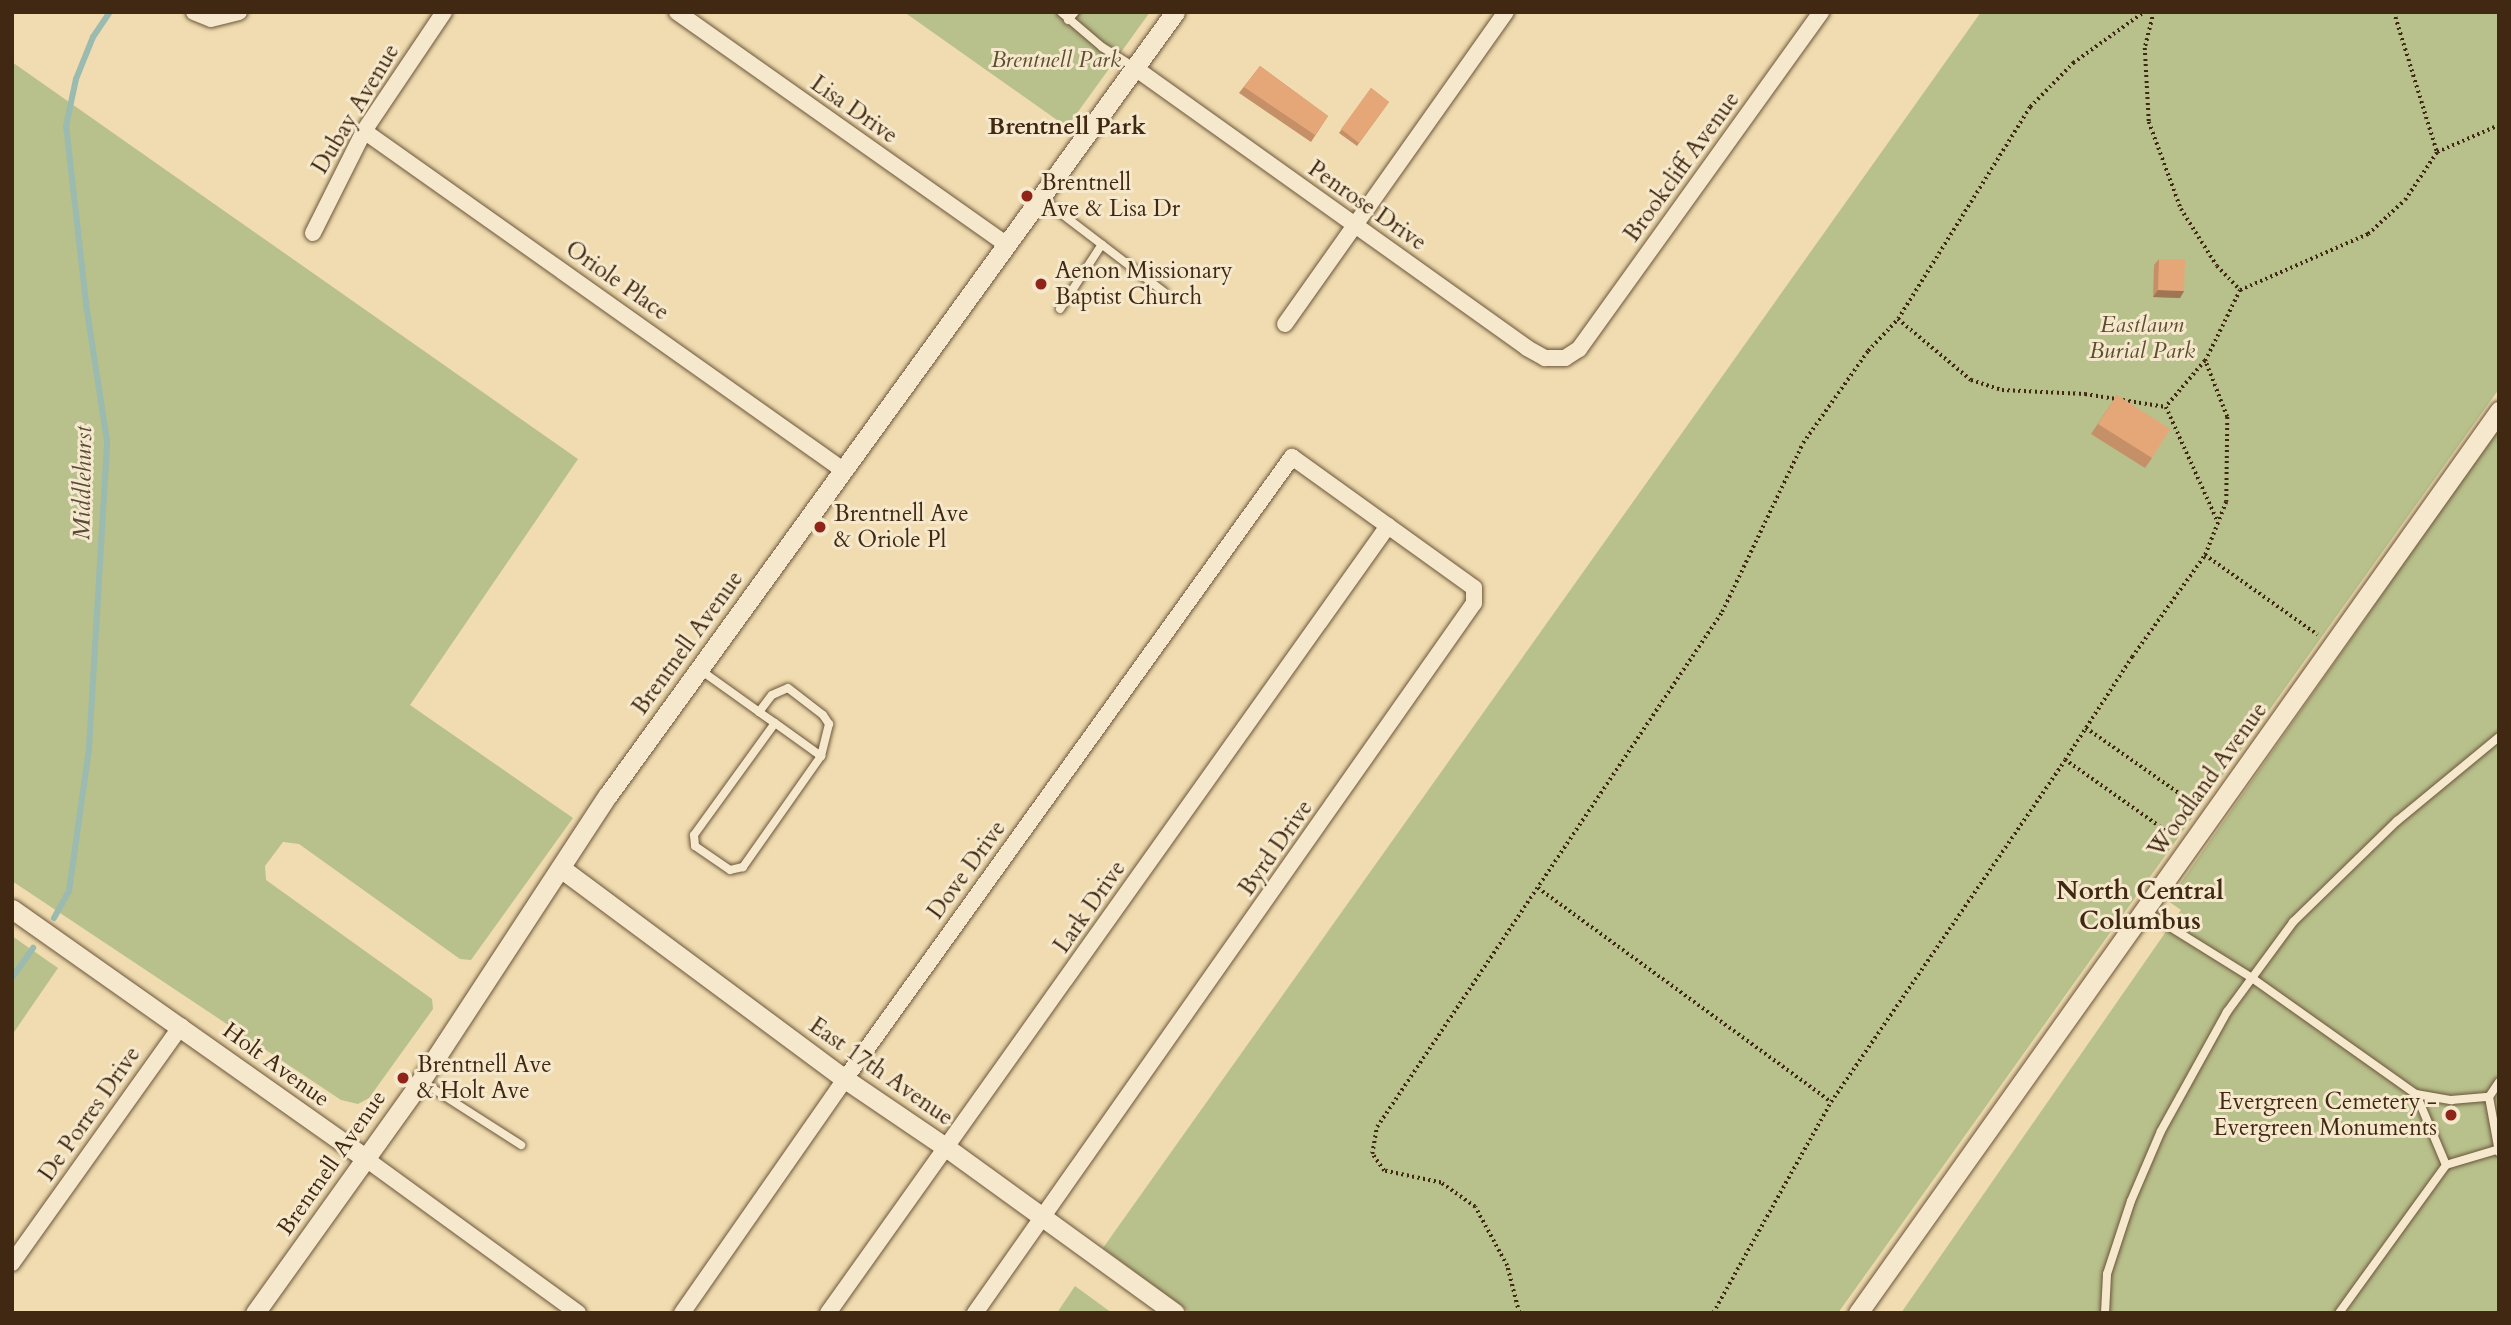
<!DOCTYPE html>
<html>
<head>
<meta charset="utf-8">
<style>
  body { margin:0 }
  #map { position:relative; width:2511px; height:1325px; overflow:hidden; background:#f0dcb0; font-family:Cardo,serif }
  div>[style] { position:absolute }
  [style*='--x'] { left:calc(var(--x)*1px); top:calc(var(--y)*1px); width:calc(var(--w)*1px); rotate:calc(var(--a)*1deg) }
  .green>* { inset:0; background:#b8c08c }
  .stream>* { height:6px; margin:-3px; padding:0 3px; transform-origin:3px; border-radius:3px; background:#9bbab0 }
  .path>* { height:3.5px; margin-top:-1.75px; transform-origin:0; background:repeating-linear-gradient(90deg,#402812 0 2px,transparent 0 5.5px) }
  .roads { filter:drop-shadow(0 0 2px #6c553a) drop-shadow(0 0 2px #6c553a) }
  .service>* { height:8px; margin:-4px; padding:0 4px; transform-origin:4px; border-radius:4px; background:#f5e8cc }
  .minor>* { height:16px; margin:-8px; padding:0 8px; transform-origin:8px; border-radius:8px; background:#f5e8cc }
  .tertiary>* { height:19px; margin:-9.5px; padding:0 9.5px; transform-origin:9.5px; border-radius:9.5px; background:#f5e8cc }
  .wall>* { inset:0; background:#c59067 }
  .shaded-wall>* { inset:0; background:#a07554 }
  .building>* { inset:0; background:#e5a778 }
  .dots>* { width:19px; height:19px; translate:-50% -50%; box-sizing:border-box; border:4px solid #f5e8cc; border-radius:50% }
  span { translate:-50% -50%; white-space:nowrap; text-align:center; line-height:1.15; -webkit-text-stroke:6px #f5e8cc; paint-order:stroke }
  .park-label { font-size:23px; color:#5e4e30; font-style:italic }
  .street-label { font-size:23px; color:#402812 }
  .poi-label { font-size:23px; color:#402812 }
  .left { translate:0 -50%; text-align:left }
  .right { translate:-100% -50%; text-align:right }
  .neighbourhood-label { font-size:24px; color:#402812; font-weight:700 }
  .water-label { font-size:24px; color:#574c3a; font-style:italic }
  .quarter-label { font-size:26px; color:#402812; font-weight:700 }
  .frame { position:absolute; inset:0; border:14px solid #402812; pointer-events:none }
</style>
</head>
<body>
<div id="map">
  <div class="green">
    <div style="clip-path:polygon(904px 12px,1150px 12px,1067px 127px)"></div>
    <div style="clip-path:polygon(1981px 12px,2499px 12px,2499px 389px,1838px 1313px,1191px 1313px,1103px 1248px)"></div>
    <div style="clip-path:polygon(12px 62px,578px 459px,410px 705px,573px 818px,471px 960px,460px 959px,299px 844px,283px 842px,265px 866px,266px 880px,432px 999px,433px 1009px,369px 1098px,358px 1104px,341px 1100px,12px 881px)"></div>
    <div style="clip-path:polygon(2499px 427px,2499px 1313px,1901px 1313px,2181px 910px,2168px 901px)"></div>
    <div style="clip-path:polygon(12px 936px,58px 968px,12px 1035px)"></div>
    <div style="clip-path:polygon(1075px 1286px,1112px 1313px,1057px 1313px)"></div>
  </div>
  <div class="stream">
    <div style="--x:54;--y:918;--w:31;--a:-61"></div>
    <div style="--x:69;--y:891;--w:144;--a:-82"></div>
    <div style="--x:89;--y:748;--w:308;--a:-86.6"></div>
    <div style="--x:107;--y:441;--w:140;--a:-98.7"></div>
    <div style="--x:86;--y:303;--w:178;--a:-96.4"></div>
    <div style="--x:66;--y:126;--w:48;--a:-78"></div>
    <div style="--x:76;--y:79;--w:45;--a:-68"></div>
    <div style="--x:93;--y:37;--w:30;--a:-56"></div>
    <div style="--x:12;--y:978;--w:37;--a:-55"></div>
  </div>
  <div class="path">
    <div style="--x:2154;--y:12;--w:37;--a:104"></div>
    <div style="--x:2145;--y:48;--w:74;--a:86.9"></div>
    <div style="--x:2149;--y:122;--w:93;--a:69.8"></div>
    <div style="--x:2181;--y:209;--w:67;--a:57.7"></div>
    <div style="--x:2217;--y:266;--w:33;--a:46"></div>
    <div style="--x:2394;--y:12;--w:146;--a:72.9"></div>
    <div style="--x:1898;--y:319;--w:95;--a:39.9"></div>
    <div style="--x:1971;--y:380;--w:33;--a:18"></div>
    <div style="--x:2002;--y:390;--w:83;--a:2.8"></div>
    <div style="--x:2085;--y:394;--w:82;--a:9.1"></div>
    <div style="--x:2205;--y:361;--w:60;--a:130.3"></div>
    <div style="--x:2166;--y:407;--w:126;--a:65.7"></div>
    <div style="--x:2205;--y:555;--w:138;--a:35.3"></div>
    <div style="--x:2086;--y:728;--w:134;--a:35"></div>
    <div style="--x:2174;--y:837;--w:133;--a:-144.8"></div>
    <div style="--x:2065;--y:760;--w:123;--a:-57"></div>
    <div style="--x:2132;--y:657;--w:125;--a:-54.4"></div>
    <div style="--x:2205;--y:555;--w:57;--a:-68.4"></div>
    <div style="--x:2226;--y:502;--w:85;--a:-89.3"></div>
    <div style="--x:2227;--y:417;--w:60;--a:-111.4"></div>
    <div style="--x:2205;--y:361;--w:79;--a:-63.8"></div>
    <div style="--x:2240;--y:290;--w:140;--a:-23.6"></div>
    <div style="--x:2368;--y:234;--w:50;--a:-42.6"></div>
    <div style="--x:2405;--y:200;--w:58;--a:-56.3"></div>
    <div style="--x:2437;--y:152;--w:68;--a:-23.5"></div>
    <div style="--x:1538;--y:888;--w:363;--a:36.1"></div>
    <div style="--x:1519;--y:1313;--w:49;--a:-104.3"></div>
    <div style="--x:1507;--y:1266;--w:67;--a:-118.5"></div>
    <div style="--x:1475;--y:1207;--w:42;--a:-144.8"></div>
    <div style="--x:1441;--y:1183;--w:58;--a:-168.1"></div>
    <div style="--x:1384;--y:1171;--w:21;--a:-125"></div>
    <div style="--x:1372;--y:1154;--w:27;--a:-80"></div>
    <div style="--x:1377;--y:1127;--w:620;--a:-56.18"></div>
    <div style="--x:1722;--y:612;--w:187;--a:-64.4"></div>
    <div style="--x:1803;--y:443;--w:113;--a:-54.8"></div>
    <div style="--x:1868;--y:351;--w:44;--a:-46.8"></div>
    <div style="--x:1898;--y:319;--w:250;--a:-58.1"></div>
    <div style="--x:2030;--y:107;--w:62;--a:-45.7"></div>
    <div style="--x:2073;--y:63;--w:87;--a:-35.7"></div>
    <div style="--x:1713;--y:1313;--w:242;--a:-60.8"></div>
    <div style="--x:1831;--y:1102;--w:414;--a:-55.6"></div>
  </div>
  <div class="roads">
    <div class="service">
      <div style="--x:1061;--y:12;--w:54;--a:40.5"></div>
      <div style="--x:1102;--y:47;--w:39;--a:32"></div>
      <div style="--x:1068;--y:20;--w:11;--a:-49"></div>
      <div style="--x:1041;--y:198;--w:155;--a:37.4"></div>
      <div style="--x:1060;--y:309;--w:77;--a:-57.1"></div>
      <div style="--x:699;--y:669;--w:74;--a:35.6"></div>
      <div style="--x:759;--y:712;--w:19;--a:35"></div>
      <div style="--x:775;--y:723;--w:57;--a:35.7"></div>
      <div style="--x:821;--y:756;--w:136;--a:125.1"></div>
      <div style="--x:743;--y:867;--w:13;--a:167"></div>
      <div style="--x:730;--y:870;--w:42;--a:-145.6"></div>
      <div style="--x:695;--y:846;--w:11;--a:-95"></div>
      <div style="--x:694;--y:835;--w:138;--a:-54.1"></div>
      <div style="--x:759;--y:712;--w:21;--a:-53"></div>
      <div style="--x:772;--y:695;--w:17;--a:-24"></div>
      <div style="--x:788;--y:688;--w:44;--a:37.6"></div>
      <div style="--x:823;--y:715;--w:11;--a:56"></div>
      <div style="--x:829;--y:724;--w:33;--a:104"></div>
      <div style="--x:2146;--y:912;--w:125;--a:31.9"></div>
      <div style="--x:2252;--y:978;--w:201;--a:35.3"></div>
      <div style="--x:2416;--y:1094;--w:36;--a:10"></div>
      <div style="--x:2451;--y:1100;--w:38;--a:-5"></div>
      <div style="--x:421;--y:1081;--w:119;--a:32.6"></div>
      <div style="--x:2499;--y:1082;--w:18;--a:124"></div>
      <div style="--x:2489;--y:1097;--w:56;--a:79.7"></div>
      <div style="--x:2416;--y:1094;--w:77;--a:67.1"></div>
      <div style="--x:2105;--y:1313;--w:39;--a:-87"></div>
      <div style="--x:2107;--y:1274;--w:77;--a:-71.8"></div>
      <div style="--x:2131;--y:1201;--w:76;--a:-66.8"></div>
      <div style="--x:2161;--y:1131;--w:136;--a:-61"></div>
      <div style="--x:2227;--y:1012;--w:112;--a:-53.7"></div>
      <div style="--x:2293;--y:922;--w:145;--a:-44.2"></div>
      <div style="--x:2397;--y:821;--w:132;--a:-39.5"></div>
      <div style="--x:2339;--y:1313;--w:183;--a:-54.1"></div>
      <div style="--x:2446;--y:1165;--w:52;--a:-16.7"></div>
    </div>
    <div class="minor">
      <div style="--x:194;--y:12;--w:18;--a:22"></div>
      <div style="--x:211;--y:19;--w:29;--a:-14"></div>
      <div style="--x:677;--y:12;--w:403;--a:35.2"></div>
      <div style="--x:1135;--y:68;--w:482;--a:35.5"></div>
      <div style="--x:1527;--y:348;--w:21;--a:29"></div>
      <div style="--x:1545;--y:358;--w:20;--a:0"></div>
      <div style="--x:1565;--y:358;--w:17;--a:-33"></div>
      <div style="--x:1579;--y:349;--w:415;--a:-54.3"></div>
      <div style="--x:364;--y:131;--w:587;--a:35.29"></div>
      <div style="--x:313;--y:233;--w:114;--a:-63.4"></div>
      <div style="--x:364;--y:131;--w:143;--a:-56.1"></div>
      <div style="--x:1285;--y:324;--w:382;--a:-54.7"></div>
      <div style="--x:366;--y:1159;--w:262;--a:36"></div>
      <div style="--x:12;--y:1263;--w:291;--a:-54.5"></div>
      <div style="--x:682;--y:1313;--w:285;--a:-55.1"></div>
      <div style="--x:845;--y:1079;--w:766;--a:-54.3"></div>
      <div style="--x:1292;--y:457;--w:224;--a:35.7"></div>
      <div style="--x:1474;--y:588;--w:15;--a:90"></div>
      <div style="--x:1474;--y:603;--w:868;--a:125.1"></div>
      <div style="--x:828;--y:1313;--w:966;--a:-54.57"></div>
    </div>
    <div class="tertiary">
      <div style="--x:562;--y:869;--w:352;--a:36.6"></div>
      <div style="--x:845;--y:1079;--w:123;--a:34.1"></div>
      <div style="--x:947;--y:1148;--w:281;--a:35.9"></div>
      <div style="--x:12;--y:909;--w:433;--a:35.2"></div>
      <div style="--x:255;--y:1313;--w:273;--a:-54.4"></div>
      <div style="--x:414;--y:1091;--w:354;--a:-56.8"></div>
      <div style="--x:608;--y:795;--w:967;--a:-54.09"></div>
      <div style="--x:1858;--y:1313;--w:1107;--a:-54.6"></div>
    </div>
  </div>
  <div class="wall">
    <div style="clip-path:polygon(1260px 66px,1328px 116px,1311px 142px,1239px 93px)"></div>
    <div style="clip-path:polygon(1371px 88px,1389px 102px,1357px 146px,1339px 133px)"></div>
    <div style="clip-path:polygon(2159px 259px,2184px 291px,2180px 298px,2153px 297px,2154px 265px)"></div>
    <div style="clip-path:polygon(2117px 395px,2152px 458px,2145px 468px,2091px 434px)"></div>
  </div>
  <div class="shaded-wall">
    <div style="clip-path:polygon(2158px 290px,2184px 291px,2180px 298px,2153px 297px)"></div>
  </div>
  <div class="building">
    <div style="clip-path:polygon(1260px 66px,1328px 116px,1315px 135px,1244px 87px)"></div>
    <div style="clip-path:polygon(1371px 88px,1389px 102px,1359px 143px,1341px 129px)"></div>
    <div style="clip-path:polygon(2159px 259px,2185px 259px,2184px 291px,2158px 290px)"></div>
    <div style="clip-path:polygon(2117px 395px,2170px 429px,2152px 458px,2098px 424px)"></div>
  </div>
  <div class="dots">
    <div style="left:1027px;top:196px;background:#8f2418"></div>
    <div style="left:1041px;top:284px;background:#8f2418"></div>
    <div style="left:820px;top:527px;background:#8f2418"></div>
    <div style="left:403px;top:1078px;background:#8f2418"></div>
    <div style="left:2451px;top:1115px;background:#8f2418"></div>
  </div>
  <div class="park-label">
    <span style="left:1056px;top:60px">Brentnell Park</span>
    <span style="left:2142px;top:338px">Eastlawn<br>Burial Park</span>
  </div>
  <div class="street-label">
    <span style="left:356px;top:109px;rotate:-59deg">Dubay Avenue</span>
    <span style="left:854px;top:110px;rotate:35deg">Lisa Drive</span>
    <span style="left:1682px;top:167px;rotate:-54deg">Brookcliff Avenue</span>
    <span style="left:1367px;top:206px;rotate:35deg">Penrose Drive</span>
    <span style="left:617px;top:281px;rotate:35deg">Oriole Place</span>
    <span style="left:688px;top:643px;rotate:-54deg">Brentnell Avenue</span>
    <span style="left:2208px;top:780px;rotate:-54deg">Woodland Avenue</span>
    <span style="left:1276px;top:848px;rotate:-55deg">Byrd Drive</span>
    <span style="left:967px;top:870px;rotate:-54deg">Dove Drive</span>
    <span style="left:1090px;top:907px;rotate:-55deg">Lark Drive</span>
    <span style="left:276px;top:1065px;rotate:36deg">Holt Avenue</span>
    <span style="left:881px;top:1072px;rotate:35deg">East 17th Avenue</span>
    <span style="left:90px;top:1114px;rotate:-55deg">De Porres Drive</span>
    <span style="left:332px;top:1163px;rotate:-55deg">Brentnell Avenue</span>
  </div>
  <div class="poi-label">
    <span class="left" style="left:1041px;top:196px">Brentnell<br>Ave &amp; Lisa Dr</span>
    <span class="left" style="left:1055px;top:284px">Aenon Missionary<br>Baptist Church</span>
    <span class="left" style="left:834px;top:527px">Brentnell Ave<br>&amp; Oriole Pl</span>
    <span class="left" style="left:417px;top:1078px">Brentnell Ave<br>&amp; Holt Ave</span>
    <span class="right" style="left:2437px;top:1115px">Evergreen Cemetery -<br>Evergreen Monuments</span>
  </div>
  <div class="neighbourhood-label">
    <span style="left:1067px;top:127px">Brentnell Park</span>
  </div>
  <div class="water-label">
    <span style="left:83px;top:483px;rotate:-89deg">Middlehurst</span>
  </div>
  <div class="quarter-label">
    <span style="left:2140px;top:906px">North Central<br>Columbus</span>
  </div>
  <div class="frame"></div>
</div>
</body>
</html>
